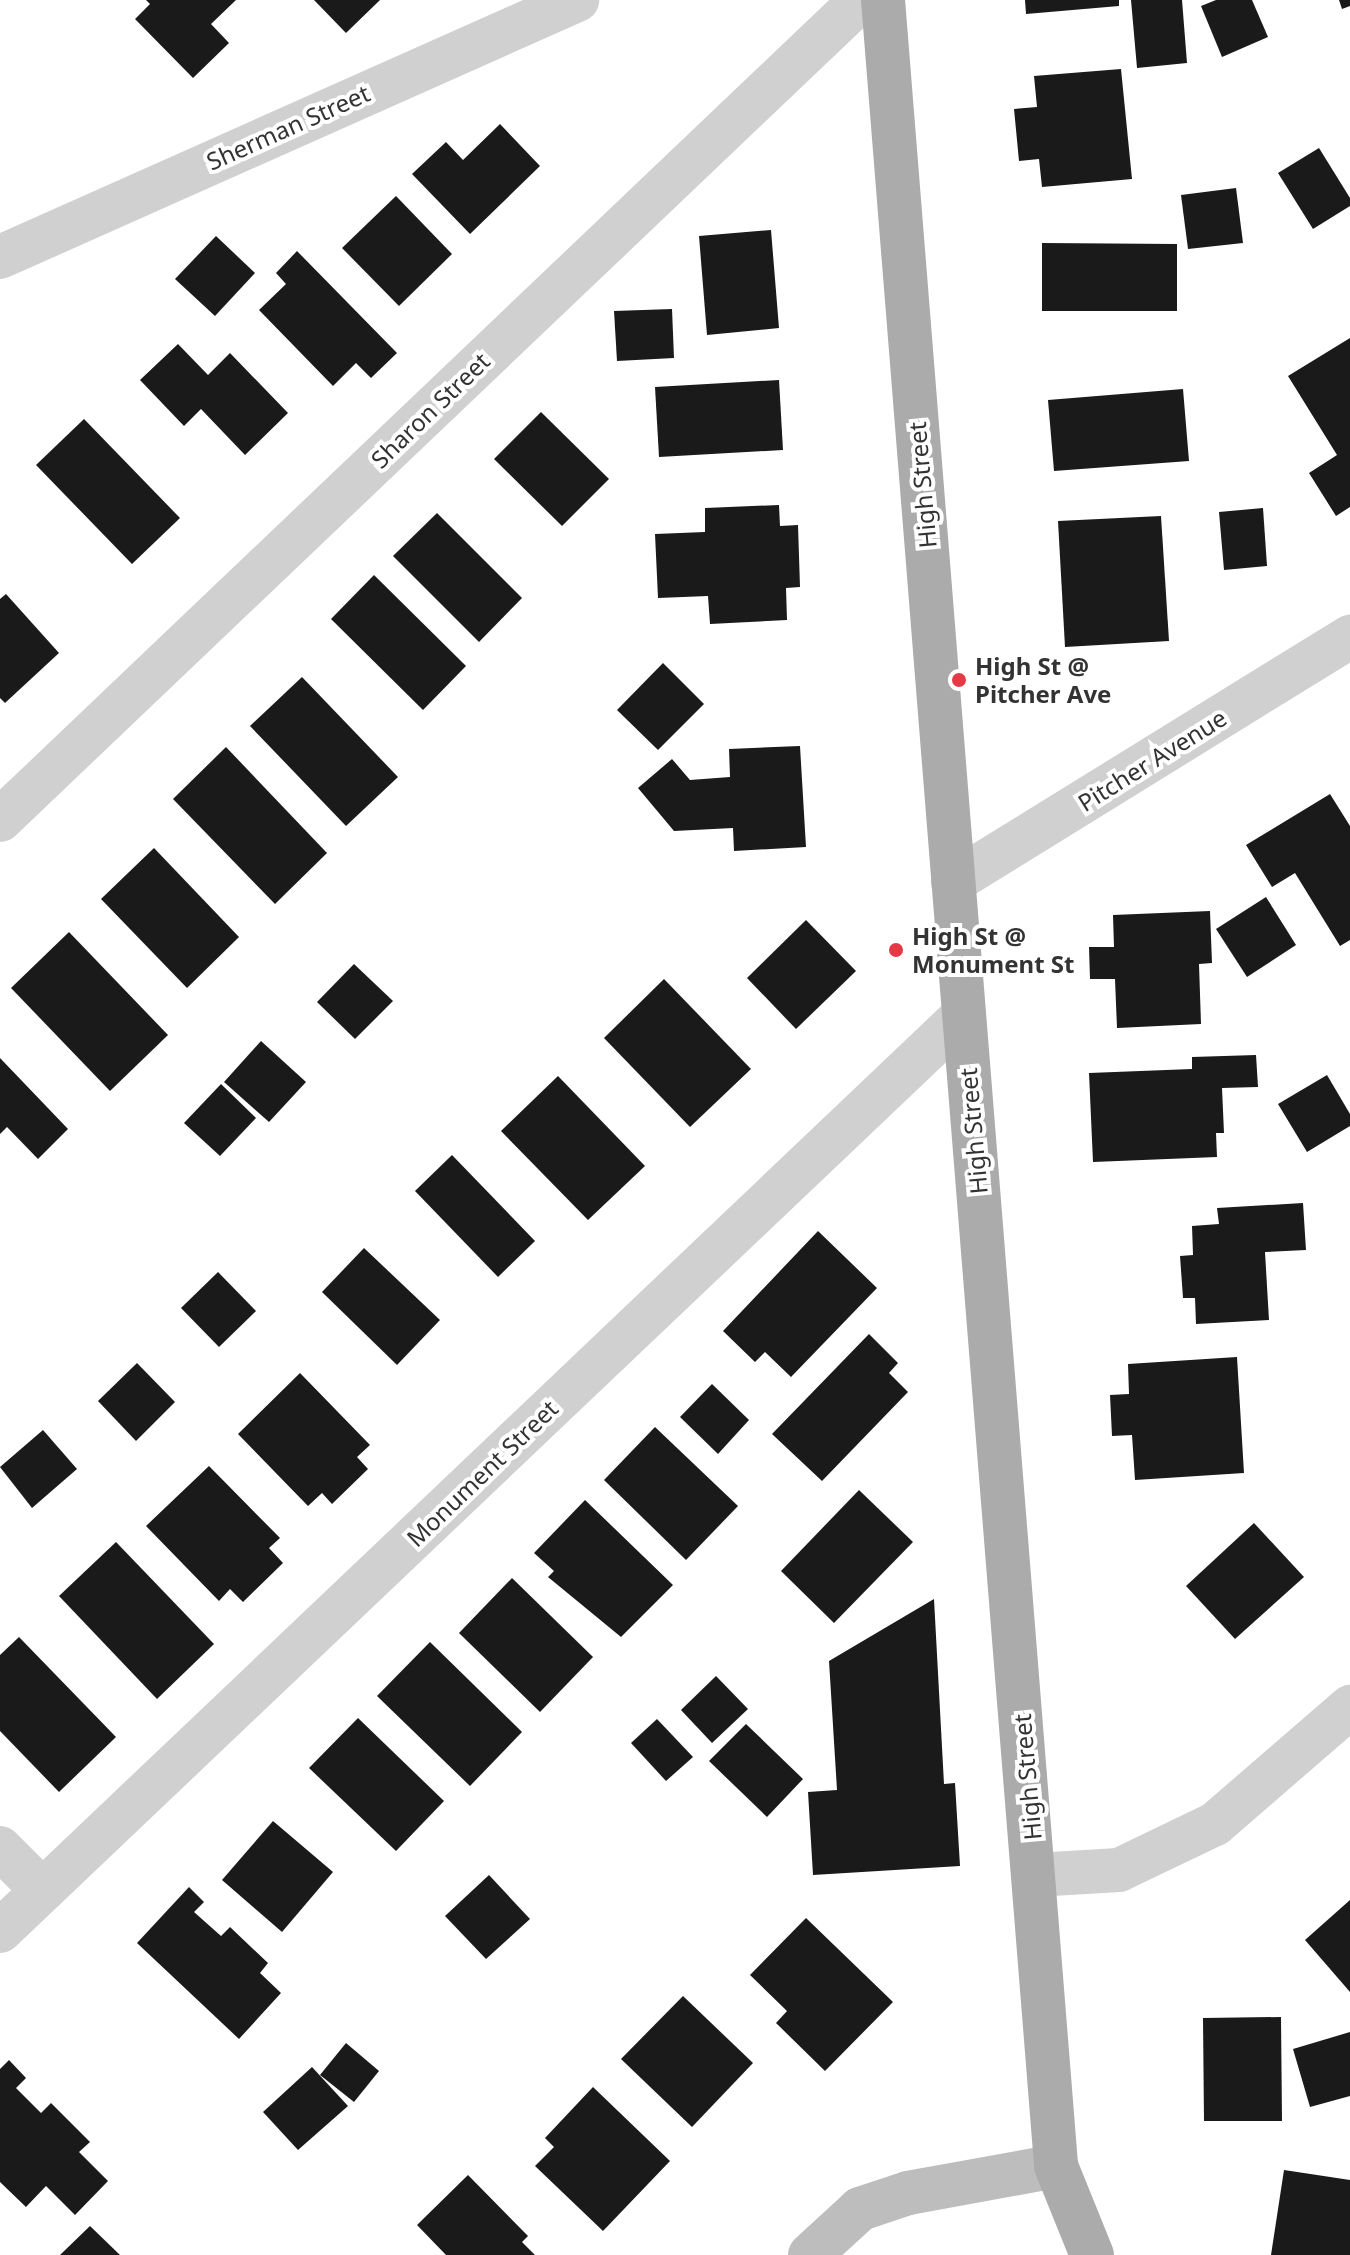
<!DOCTYPE html>
<html>
<head>
<meta charset="utf-8">
<style>
  body { margin:0 }
  #map { position:relative; width:1350px; height:2255px; overflow:hidden; background:#fff; font-family:"Noto Sans",sans-serif }
  div>[style] { position:absolute }
  [style*='--x'] { left:calc(var(--x)*1px); top:calc(var(--y)*1px); width:calc(var(--w)*1px); rotate:calc(var(--a)*1deg) }
  .building>* { inset:0; background:#1a1a1a }
  .street>* { height:44px; margin:-22px; padding:0 22px; transform-origin:22px; border-radius:22px; background:#d0d0d0 }
  .secondary>* { height:44px; margin:-22px; padding:0 22px; transform-origin:22px; border-radius:22px; background:#bdbdbd }
  .primary>* { height:44px; margin:-22px; padding:0 22px; transform-origin:22px; border-radius:22px; background:#ababab }
  .dots>* { width:22px; height:22px; translate:-50% -50%; box-sizing:border-box; border:4px solid #fff; border-radius:50% }
  span { translate:-50% -50%; white-space:nowrap; text-align:center; line-height:1.15; -webkit-text-stroke:8px #fff; paint-order:stroke }
  .street-label { font-size:24px; color:#333 }
  .poi-label { font-size:24px; color:#333; font-weight:700 }
  .left { translate:0 -50%; text-align:left }
</style>
</head>
<body>
<div id="map">
  <div class="building">
    <div style="clip-path:polygon(146px 0,236px 0,211px 24px,229px 43px,193px 78px,135px 19px,150px 4px)"></div>
    <div style="clip-path:polygon(314px 0,380px 0,346px 33px)"></div>
    <div style="clip-path:polygon(1025px 0,1119px 0,1119px 6px,1026px 14px)"></div>
    <div style="clip-path:polygon(1131px 0,1182px 0,1187px 63px,1137px 68px)"></div>
    <div style="clip-path:polygon(1216px 0,1252px 0,1268px 37px,1222px 57px,1201px 6px)"></div>
    <div style="clip-path:polygon(1339px 0,1350px 0,1350px 6px,1342px 9px)"></div>
    <div style="clip-path:polygon(1121px 69px,1132px 179px,1042px 187px,1039px 159px,1019px 161px,1014px 109px,1037px 107px,1034px 76px)"></div>
    <div style="clip-path:polygon(500px 124px,540px 166px,470px 234px,412px 174px,446px 142px,463px 160px)"></div>
    <div style="clip-path:polygon(1319px 148px,1350px 198px,1350px 206px,1313px 229px,1278px 173px)"></div>
    <div style="clip-path:polygon(1236px 188px,1243px 243px,1188px 249px,1181px 195px)"></div>
    <div style="clip-path:polygon(396px 196px,452px 254px,399px 306px,342px 248px)"></div>
    <div style="clip-path:polygon(771px 230px,779px 328px,707px 335px,699px 236px)"></div>
    <div style="clip-path:polygon(216px 236px,255px 273px,215px 316px,175px 279px)"></div>
    <div style="clip-path:polygon(1042px 243px,1177px 244px,1177px 311px,1042px 311px)"></div>
    <div style="clip-path:polygon(297px 251px,397px 353px,371px 378px,356px 363px,333px 386px,259px 310px,286px 284px,276px 273px)"></div>
    <div style="clip-path:polygon(672px 309px,674px 358px,617px 361px,614px 311px)"></div>
    <div style="clip-path:polygon(1350px 338px,1350px 507px,1336px 516px,1309px 473px,1337px 455px,1288px 376px)"></div>
    <div style="clip-path:polygon(178px 344px,208px 375px,230px 353px,288px 413px,245px 455px,201px 409px,184px 426px,140px 380px)"></div>
    <div style="clip-path:polygon(779px 380px,783px 450px,659px 457px,655px 387px)"></div>
    <div style="clip-path:polygon(1183px 389px,1189px 461px,1054px 471px,1048px 400px)"></div>
    <div style="clip-path:polygon(541px 412px,609px 479px,562px 526px,494px 459px)"></div>
    <div style="clip-path:polygon(84px 419px,180px 518px,132px 564px,36px 465px)"></div>
    <div style="clip-path:polygon(779px 505px,780px 526px,798px 525px,800px 587px,786px 588px,787px 620px,710px 624px,708px 596px,658px 598px,655px 534px,705px 532px,705px 508px)"></div>
    <div style="clip-path:polygon(1263px 508px,1267px 566px,1224px 570px,1219px 512px)"></div>
    <div style="clip-path:polygon(437px 513px,522px 598px,479px 642px,393px 556px)"></div>
    <div style="clip-path:polygon(1161px 516px,1169px 641px,1065px 647px,1058px 521px)"></div>
    <div style="clip-path:polygon(374px 575px,466px 666px,423px 710px,331px 619px)"></div>
    <div style="clip-path:polygon(6px 594px,59px 653px,5px 703px,0 698px,0 599px)"></div>
    <div style="clip-path:polygon(663px 663px,704px 704px,658px 750px,617px 710px)"></div>
    <div style="clip-path:polygon(302px 677px,398px 777px,346px 826px,250px 726px)"></div>
    <div style="clip-path:polygon(800px 746px,806px 847px,734px 851px,733px 828px,674px 831px,638px 788px,672px 759px,690px 780px,730px 777px,729px 749px)"></div>
    <div style="clip-path:polygon(226px 747px,327px 853px,275px 904px,173px 799px)"></div>
    <div style="clip-path:polygon(1330px 794px,1350px 826px,1350px 940px,1340px 946px,1295px 873px,1272px 887px,1246px 845px)"></div>
    <div style="clip-path:polygon(154px 848px,239px 937px,187px 988px,101px 899px)"></div>
    <div style="clip-path:polygon(1266px 897px,1296px 945px,1247px 977px,1216px 929px)"></div>
    <div style="clip-path:polygon(1210px 911px,1212px 963px,1199px 964px,1201px 1024px,1117px 1028px,1115px 979px,1090px 979px,1089px 947px,1114px 947px,1113px 915px)"></div>
    <div style="clip-path:polygon(806px 920px,856px 971px,796px 1029px,747px 978px)"></div>
    <div style="clip-path:polygon(69px 932px,168px 1035px,110px 1091px,11px 988px)"></div>
    <div style="clip-path:polygon(354px 964px,393px 1001px,355px 1039px,317px 1002px)"></div>
    <div style="clip-path:polygon(664px 979px,751px 1069px,690px 1127px,604px 1038px)"></div>
    <div style="clip-path:polygon(261px 1041px,306px 1082px,269px 1122px,224px 1082px)"></div>
    <div style="clip-path:polygon(1256px 1055px,1258px 1087px,1222px 1088px,1224px 1133px,1216px 1133px,1217px 1157px,1093px 1162px,1089px 1073px,1192px 1069px,1192px 1057px)"></div>
    <div style="clip-path:polygon(0 1058px,68px 1129px,38px 1159px,7px 1127px,0 1134px)"></div>
    <div style="clip-path:polygon(1327px 1075px,1350px 1114px,1350px 1126px,1307px 1152px,1278px 1104px)"></div>
    <div style="clip-path:polygon(558px 1076px,645px 1166px,588px 1220px,501px 1131px)"></div>
    <div style="clip-path:polygon(221px 1084px,256px 1118px,220px 1156px,184px 1123px)"></div>
    <div style="clip-path:polygon(452px 1155px,535px 1241px,498px 1277px,415px 1191px)"></div>
    <div style="clip-path:polygon(1303px 1203px,1306px 1250px,1265px 1252px,1269px 1320px,1196px 1324px,1195px 1298px,1183px 1298px,1180px 1256px,1193px 1255px,1192px 1226px,1219px 1224px,1217px 1208px)"></div>
    <div style="clip-path:polygon(818px 1231px,877px 1288px,791px 1377px,765px 1352px,755px 1362px,723px 1331px)"></div>
    <div style="clip-path:polygon(364px 1248px,440px 1320px,397px 1365px,322px 1292px)"></div>
    <div style="clip-path:polygon(218px 1272px,256px 1311px,219px 1347px,181px 1308px)"></div>
    <div style="clip-path:polygon(869px 1334px,898px 1363px,889px 1373px,908px 1392px,822px 1481px,772px 1434px)"></div>
    <div style="clip-path:polygon(1237px 1357px,1244px 1473px,1135px 1480px,1132px 1435px,1112px 1436px,1110px 1395px,1129px 1394px,1128px 1364px)"></div>
    <div style="clip-path:polygon(137px 1363px,175px 1402px,136px 1441px,98px 1401px)"></div>
    <div style="clip-path:polygon(300px 1373px,370px 1445px,357px 1457px,368px 1469px,332px 1504px,322px 1493px,308px 1506px,238px 1434px)"></div>
    <div style="clip-path:polygon(712px 1384px,749px 1420px,718px 1454px,680px 1417px)"></div>
    <div style="clip-path:polygon(655px 1427px,738px 1506px,686px 1560px,604px 1480px)"></div>
    <div style="clip-path:polygon(43px 1430px,77px 1469px,32px 1508px,0 1467px)"></div>
    <div style="clip-path:polygon(209px 1466px,280px 1538px,269px 1548px,283px 1563px,243px 1602px,230px 1589px,219px 1601px,146px 1526px)"></div>
    <div style="clip-path:polygon(859px 1490px,913px 1542px,834px 1623px,781px 1571px)"></div>
    <div style="clip-path:polygon(585px 1500px,673px 1585px,621px 1637px,548px 1577px,554px 1571px,534px 1553px)"></div>
    <div style="clip-path:polygon(1254px 1523px,1304px 1577px,1235px 1639px,1186px 1586px)"></div>
    <div style="clip-path:polygon(116px 1542px,214px 1644px,157px 1699px,59px 1596px)"></div>
    <div style="clip-path:polygon(512px 1578px,593px 1657px,540px 1712px,459px 1633px)"></div>
    <div style="clip-path:polygon(934px 1599px,944px 1784px,955px 1783px,960px 1866px,813px 1875px,808px 1792px,837px 1790px,829px 1661px)"></div>
    <div style="clip-path:polygon(19px 1637px,116px 1737px,59px 1792px,0 1731px,0 1655px)"></div>
    <div style="clip-path:polygon(430px 1642px,522px 1732px,470px 1786px,377px 1696px)"></div>
    <div style="clip-path:polygon(716px 1676px,748px 1709px,712px 1743px,681px 1710px)"></div>
    <div style="clip-path:polygon(358px 1718px,444px 1801px,396px 1851px,309px 1768px)"></div>
    <div style="clip-path:polygon(657px 1719px,693px 1757px,666px 1781px,631px 1743px)"></div>
    <div style="clip-path:polygon(746px 1724px,803px 1779px,767px 1817px,709px 1761px)"></div>
    <div style="clip-path:polygon(273px 1821px,333px 1872px,282px 1932px,222px 1880px)"></div>
    <div style="clip-path:polygon(489px 1875px,530px 1919px,486px 1959px,445px 1916px)"></div>
    <div style="clip-path:polygon(189px 1887px,204px 1902px,194px 1912px,221px 1936px,230px 1927px,268px 1963px,260px 1973px,281px 1993px,239px 2039px,137px 1943px)"></div>
    <div style="clip-path:polygon(1350px 1900px,1350px 1992px,1305px 1940px)"></div>
    <div style="clip-path:polygon(806px 1918px,893px 2002px,825px 2071px,776px 2023px,787px 2011px,750px 1975px)"></div>
    <div style="clip-path:polygon(683px 1996px,753px 2063px,692px 2127px,621px 2059px)"></div>
    <div style="clip-path:polygon(1281px 2017px,1282px 2121px,1204px 2121px,1203px 2018px)"></div>
    <div style="clip-path:polygon(1350px 2032px,1350px 2096px,1310px 2107px,1293px 2049px)"></div>
    <div style="clip-path:polygon(346px 2043px,379px 2071px,354px 2102px,320px 2075px)"></div>
    <div style="clip-path:polygon(9px 2060px,26px 2078px,16px 2088px,41px 2113px,51px 2103px,90px 2142px,79px 2152px,108px 2181px,75px 2215px,46px 2186px,26px 2207px,0 2182px,0 2069px)"></div>
    <div style="clip-path:polygon(312px 2067px,348px 2106px,298px 2150px,263px 2112px)"></div>
    <div style="clip-path:polygon(593px 2087px,670px 2161px,603px 2231px,535px 2166px,554px 2147px,545px 2138px)"></div>
    <div style="clip-path:polygon(1284px 2170px,1350px 2180px,1350px 2255px,1271px 2255px)"></div>
    <div style="clip-path:polygon(468px 2175px,528px 2236px,522px 2242px,535px 2255px,446px 2255px,417px 2225px)"></div>
    <div style="clip-path:polygon(90px 2226px,120px 2255px,60px 2255px)"></div>
  </div>
  <div class="street">
    <div style="--x:0;--y:257;--w:632;--a:-24.01"></div>
    <div style="--x:0;--y:820;--w:1189;--a:-43.6"></div>
    <div style="--x:953;--y:882;--w:467;--a:-31.7"></div>
    <div style="--x:0;--y:1848;--w:59;--a:45"></div>
    <div style="--x:1035;--y:1875;--w:84;--a:-3.4"></div>
    <div style="--x:1119;--y:1870;--w:106;--a:-25.6"></div>
    <div style="--x:1215;--y:1824;--w:179;--a:-40.9"></div>
    <div style="--x:0;--y:1931;--w:1330;--a:-43.54"></div>
  </div>
  <div class="secondary">
    <div style="--x:810;--y:2255;--w:68;--a:-42.6"></div>
    <div style="--x:860;--y:2209;--w:51;--a:-18.4"></div>
    <div style="--x:908;--y:2193;--w:150;--a:-10.3"></div>
  </div>
  <div class="primary">
    <div style="--x:883;--y:0;--w:2173;--a:85.43"></div>
    <div style="--x:1056;--y:2166;--w:96;--a:68"></div>
  </div>
  <div class="dots">
    <div style="left:959px;top:680px;background:#e63946"></div>
    <div style="left:896px;top:950px;background:#e63946"></div>
  </div>
  <div class="street-label">
    <span style="left:288px;top:127px;rotate:-24deg">Sherman Street</span>
    <span style="left:430px;top:410px;rotate:-44deg">Sharon Street</span>
    <span style="left:922px;top:485px;rotate:-95deg">High Street</span>
    <span style="left:1152px;top:760px;rotate:-32deg">Pitcher Avenue</span>
    <span style="left:973px;top:1131px;rotate:-95deg">High Street</span>
    <span style="left:482px;top:1473px;rotate:-44deg">Monument Street</span>
    <span style="left:1027px;top:1777px;rotate:-95deg">High Street</span>
  </div>
  <div class="poi-label">
    <span class="left" style="left:975px;top:680px">High St @<br>Pitcher Ave</span>
    <span class="left" style="left:912px;top:950px">High St @<br>Monument St</span>
  </div>
</div>
</body>
</html>
